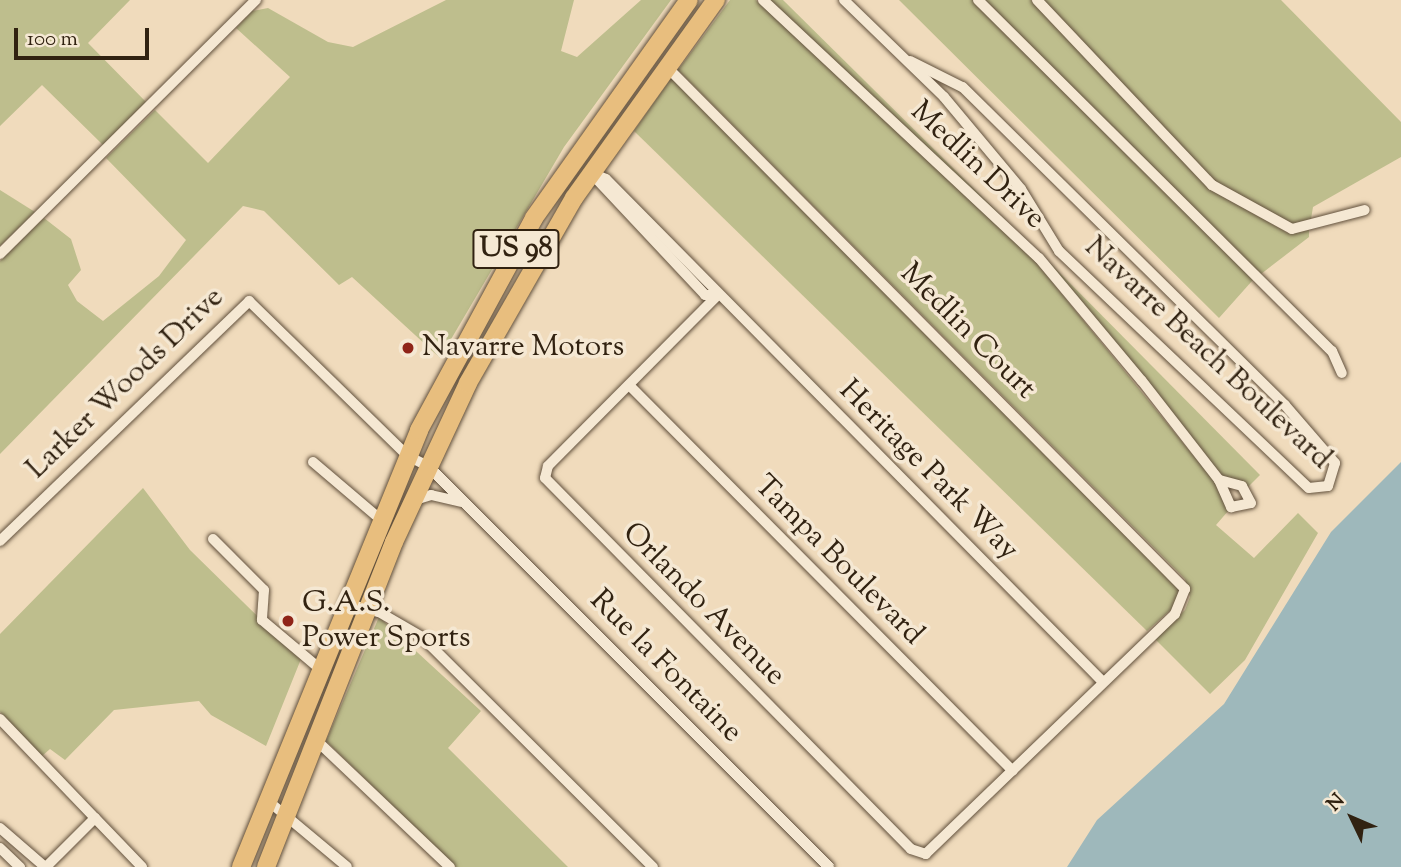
<!DOCTYPE html>
<html>
<head>
<meta charset="utf-8">
<style>
  body { margin:0 }
  #map { position:relative; width:1401px; height:867px; overflow:hidden; background:#f0dbbc; font-family:"Sorts Mill Goudy",serif }
  div>[style] { position:absolute }
  [style*='--x'] { left:calc(var(--x)*1px); top:calc(var(--y)*1px); width:calc(var(--w)*1px); rotate:calc(var(--a)*1deg) }
  .green>* { inset:0; background:#bebe8d }
  .water>* { inset:0; background:#9eb8bb }
  .roads { filter:drop-shadow(0 0 2px #61503c) drop-shadow(0 0 2px #61503c) }
  .street>* { height:10px; margin:-5px; padding:0 5px; transform-origin:5px; border-radius:5px; background:#f5e8d3 }
  .highway>* { height:18px; margin:-9px; padding:0 9px; transform-origin:9px; border-radius:9px; background:#e8be7e }
  .dots>* { width:19px; height:19px; translate:-50% -50%; box-sizing:border-box; border:4px solid #f5e8d3; border-radius:50% }
  span { translate:-50% -50%; white-space:nowrap; text-align:center; line-height:1.15; -webkit-text-stroke:7px #f5e8d3; paint-order:stroke }
  .shield-label span { padding:2px 5px; background:#f5e8d3; border:2px solid; border-radius:5px; -webkit-text-stroke-width:0 }
  .shield-label { font-size:28px; color:#312211; font-weight:700 }
  .street-label { font-size:30px; color:#312211 }
  .poi-label { font-size:30px; color:#312211 }
  .left { translate:0 -50%; text-align:left }
  .north { position:absolute; left:1317px; top:783px; width:70px; height:70px; -webkit-text-stroke:5px #f5e8d3; paint-order:stroke; rotate:314deg; font-size:19px; font-weight:700; line-height:28px; text-align:center; color:#312211 }
  .north::after { content:''; display:block; margin:auto; width:24px; height:32px; background:#312211; clip-path:polygon(50% 0,100% 100%,50% 72%,0 100%) }
  .scale { position:absolute; left:14px; top:28px; width:135px; height:32px; box-sizing:border-box; border:4px solid #312211; border-top:0; padding-left:9px; font-size:21px; line-height:24px; white-space:nowrap; color:#312211; -webkit-text-stroke:5px #f5e8d3; paint-order:stroke }
</style>
</head>
<body>
<div id="map">
  <div class="green">
    <div style="clip-path:polygon(0 0,130px 0,88px 43px,147px 103px,103px 145px,42px 85px,0 126px)"></div>
    <div style="clip-path:polygon(446px 0,574px 0,561px 51px,577px 57px,641px 0,671px 0,564px 147px,440px 358px,352px 277px,339px 285px,264px 211px,243px 206px,0 454px,0 261px,44px 218px,71px 239px,81px 270px,68px 285px,77px 301px,103px 321px,159px 276px,186px 240px,106px 158px,155px 110px,208px 163px,290px 77px,236px 28px,252px 11px,268px 8px,328px 42px,353px 47px)"></div>
    <div style="clip-path:polygon(730px 0,756px 0,1035px 261px,1214px 481px,1229px 510px,1216px 525px,1254px 558px,1298px 513px,1318px 533px,1245px 660px,1210px 694px,1155px 639px,1185px 610px,1190px 597px,1185px 579px,678px 70px)"></div>
    <div style="clip-path:polygon(769px 0,783px 0,1033px 247px,792px 23px)"></div>
    <div style="clip-path:polygon(899px 0,1031px 0,1209px 189px,1290px 234px,1309px 230px,1309px 237px,1252px 281px,1219px 318px)"></div>
    <div style="clip-path:polygon(1043px 0,1281px 0,1401px 122px,1401px 157px,1313px 207px,1311px 219px,1292px 224px,1215px 182px)"></div>
    <div style="clip-path:polygon(672px 77px,1180px 590px,1176px 605px,1147px 631px,634px 131px)"></div>
    <div style="clip-path:polygon(0 190px,35px 212px,0 246px)"></div>
    <div style="clip-path:polygon(1045px 258px,1260px 475px,1248px 487px,1221px 475px)"></div>
    <div style="clip-path:polygon(143px 488px,190px 550px,301px 659px,266px 746px,211px 715px,199px 701px,114px 710px,65px 760px,50px 749px,42px 756px,0 712px,0 634px)"></div>
    <div style="clip-path:polygon(379px 617px,481px 711px,448px 748px,568px 867px,456px 867px,326px 741px)"></div>
  </div>
  <div class="water">
    <div style="clip-path:polygon(1401px 462px,1401px 867px,1067px 867px,1097px 820px,1224px 704px,1331px 532px)"></div>
  </div>
  <div class="roads">
    <div class="street">
      <div style="--x:763;--y:0;--w:378;--a:43.1"></div>
      <div style="--x:1039;--y:258;--w:160;--a:50.1"></div>
      <div style="--x:1142;--y:381;--w:125;--a:52.1"></div>
      <div style="--x:1219;--y:480;--w:30;--a:66"></div>
      <div style="--x:1231;--y:507;--w:20;--a:-11"></div>
      <div style="--x:1251;--y:503;--w:19;--a:-118"></div>
      <div style="--x:1242;--y:486;--w:24;--a:-165"></div>
      <div style="--x:844;--y:0;--w:139;--a:44.1"></div>
      <div style="--x:944;--y:97;--w:120;--a:50.1"></div>
      <div style="--x:1021;--y:189;--w:73;--a:58.5"></div>
      <div style="--x:1059;--y:251;--w:344;--a:43.5"></div>
      <div style="--x:1309;--y:488;--w:19;--a:-6"></div>
      <div style="--x:1328;--y:486;--w:24;--a:-73"></div>
      <div style="--x:1335;--y:463;--w:77;--a:-130.8"></div>
      <div style="--x:1285;--y:405;--w:453;--a:-135.4"></div>
      <div style="--x:962;--y:87;--w:58;--a:-153.4"></div>
      <div style="--x:978;--y:0;--w:499;--a:44.8"></div>
      <div style="--x:1332;--y:351;--w:24;--a:66"></div>
      <div style="--x:1037;--y:0;--w:255;--a:46.6"></div>
      <div style="--x:1212;--y:185;--w:91;--a:28.8"></div>
      <div style="--x:1292;--y:229;--w:75;--a:-14.6"></div>
      <div style="--x:666;--y:66;--w:737;--a:45.22"></div>
      <div style="--x:1185;--y:589;--w:27;--a:112"></div>
      <div style="--x:1175;--y:614;--w:346;--a:136.1"></div>
      <div style="--x:926;--y:854;--w:16;--a:-162"></div>
      <div style="--x:911;--y:849;--w:521;--a:-134.61"></div>
      <div style="--x:545;--y:478;--w:12;--a:-76"></div>
      <div style="--x:548;--y:466;--w:241;--a:-45.2"></div>
      <div style="--x:591;--y:173;--w:16;--a:22"></div>
      <div style="--x:606;--y:179;--w:707;--a:45.34"></div>
      <div style="--x:591;--y:173;--w:167;--a:46.9"></div>
      <div style="--x:705;--y:295;--w:13;--a:0"></div>
      <div style="--x:0;--y:254;--w:361;--a:-44.8"></div>
      <div style="--x:629;--y:385;--w:544;--a:45.15"></div>
      <div style="--x:313;--y:462;--w:88;--a:40.4"></div>
      <div style="--x:415;--y:500;--w:17;--a:-17"></div>
      <div style="--x:431;--y:495;--w:31;--a:13"></div>
      <div style="--x:213;--y:539;--w:72;--a:45"></div>
      <div style="--x:264;--y:590;--w:30;--a:94"></div>
      <div style="--x:262;--y:620;--w:75;--a:40.1"></div>
      <div style="--x:0;--y:541;--w:346;--a:-43.9"></div>
      <div style="--x:249;--y:301;--w:222;--a:44.3"></div>
      <div style="--x:408;--y:456;--w:22;--a:27"></div>
      <div style="--x:428;--y:466;--w:567;--a:45"></div>
      <div style="--x:345;--y:603;--w:35;--a:15"></div>
      <div style="--x:379;--y:612;--w:50;--a:30.2"></div>
      <div style="--x:422;--y:637;--w:326;--a:44.9"></div>
      <div style="--x:0;--y:719;--w:137;--a:46.2"></div>
      <div style="--x:95;--y:818;--w:69;--a:135"></div>
      <div style="--x:315;--y:739;--w:186;--a:43.5"></div>
      <div style="--x:267;--y:800;--w:104;--a:39.9"></div>
      <div style="--x:95;--y:818;--w:68;--a:46.2"></div>
      <div style="--x:0;--y:828;--w:60;--a:40.9"></div>
      <div style="--x:0;--y:848;--w:28;--a:44"></div>
    </div>
    <div class="highway">
      <div style="--x:241;--y:867;--w:472;--a:-67.8"></div>
      <div style="--x:419;--y:430;--w:241;--a:-61.5"></div>
      <div style="--x:534;--y:218;--w:267;--a:-54.6"></div>
      <div style="--x:266;--y:867;--w:349;--a:-68.5"></div>
      <div style="--x:394;--y:542;--w:175;--a:-65"></div>
      <div style="--x:468;--y:383;--w:213;--a:-60.2"></div>
      <div style="--x:574;--y:198;--w:244;--a:-54.4"></div>
    </div>
  </div>
  <div class="dots">
    <div style="left:408px;top:348px;background:#8f2418"></div>
    <div style="left:288px;top:621px;background:#8f2418"></div>
  </div>
  <div class="shield-label">
    <span style="left:516px;top:249px">US 98</span>
  </div>
  <div class="street-label">
    <span style="left:977px;top:166px;rotate:43deg">Medlin Drive</span>
    <span style="left:967px;top:332px;rotate:45deg">Medlin Court</span>
    <span style="left:1207px;top:354px;rotate:43deg">Navarre Beach Boulevard</span>
    <span style="left:126px;top:384px;rotate:-44deg">Larker Woods Drive</span>
    <span style="left:928px;top:471px;rotate:45deg">Heritage Park Way</span>
    <span style="left:838px;top:561px;rotate:45deg">Tampa Boulevard</span>
    <span style="left:703px;top:605px;rotate:45deg">Orlando Avenue</span>
    <span style="left:665px;top:667px;rotate:45deg">Rue la Fontaine</span>
  </div>
  <div class="poi-label">
    <span class="left" style="left:422px;top:348px">Navarre Motors</span>
    <span class="left" style="left:302px;top:621px">G.A.S.<br>Power Sports</span>
  </div>
  <div class="north">N</div>
  <div class="scale">100 m</div>
</div>
</body>
</html>
